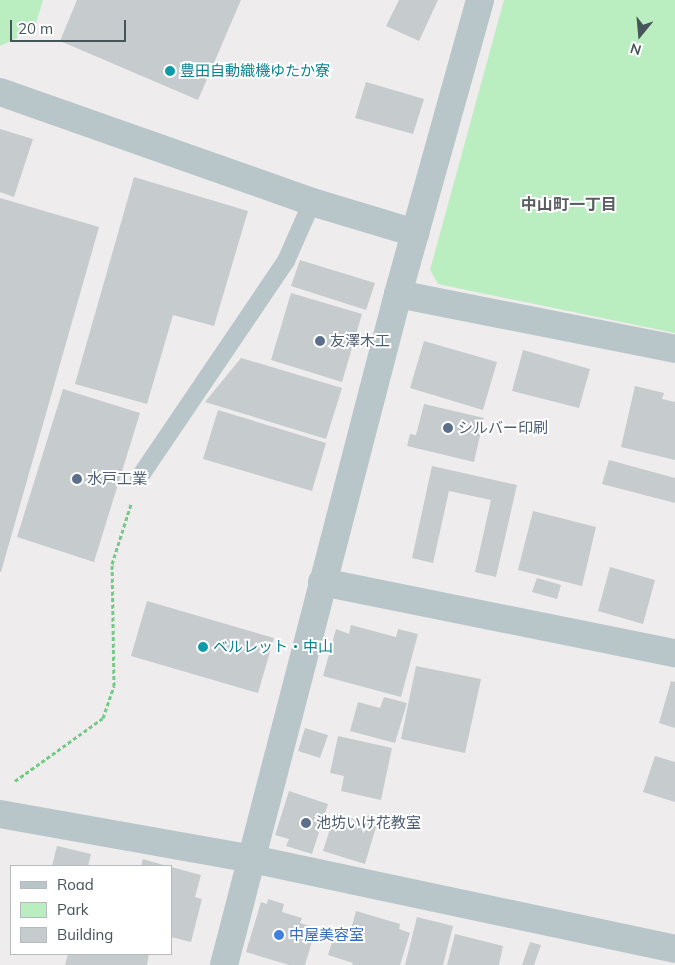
<!DOCTYPE html>
<html>
<head>
<meta charset="utf-8">
<style>
  body { margin:0 }
  #map { position:relative; width:675px; height:965px; overflow:hidden; background:#efeced; font-family:Mulish,"Noto Sans JP",sans-serif }
  div>[style] { position:absolute }
  [style*='--x'] { left:calc(var(--x)*1px); top:calc(var(--y)*1px); width:calc(var(--w)*1px); rotate:calc(var(--a)*1deg) }
  .green>* { inset:0; background:#baedc0 }
  .building>* { inset:0; background:#c6cbce }
  .path>* { height:3px; margin-top:-1.5px; transform-origin:0; background:repeating-linear-gradient(90deg,#73ca87 0 4px,transparent 0 6.5px) }
  .lane>* { height:18px; margin:-9px; padding:0 9px; transform-origin:9px; border-radius:9px; background:#b8c6c9 }
  .street>* { height:28px; margin:-14px; padding:0 14px; transform-origin:14px; border-radius:14px; background:#b8c6c9 }
  .dots>* { width:14px; height:14px; translate:-50% -50%; box-sizing:border-box; border:2px solid #fff; border-radius:50% }
  span { translate:-50% -50%; white-space:nowrap; text-align:center; line-height:1.15; -webkit-text-stroke:4px #fff; paint-order:stroke }
  .culture-label { font-size:15px; color:#0d838f }
  .left { translate:0 -50%; text-align:left }
  .service-label { font-size:15px; color:#4e5e75 }
  .shop-label { font-size:15px; color:#366cbe }
  .neighbourhood-label { font-size:16px; color:#595f61; font-weight:700 }
  .legend { position:absolute; left:10px; top:865px; width:162px; height:90px; box-sizing:border-box; background:#fff; border:1px solid #b5bbbd; margin:0; padding:6px 9px; list-style:none; font-size:15px; color:#455559 }
  .legend li { display:flex; align-items:center; gap:10px; height:25px }
  .legend b { width:25px; border:1px solid #b5bbbd }
  .north { position:absolute; left:615px; top:10px; width:50px; height:50px; -webkit-text-stroke:4px #fff; paint-order:stroke; rotate:197deg; font-size:14px; font-weight:700; line-height:20px; text-align:center; color:#455559 }
  .north::after { content:''; display:block; margin:auto; width:18px; height:22px; background:#455559; clip-path:polygon(50% 0,100% 100%,50% 72%,0 100%) }
  .scale { position:absolute; left:10px; top:20px; width:116px; height:22px; box-sizing:border-box; border:2px solid #455559; border-top:0; padding-left:6px; font-size:15px; line-height:18px; white-space:nowrap; color:#455559; -webkit-text-stroke:4px #fff; paint-order:stroke }
</style>
</head>
<body>
<div id="map">
  <div class="green">
    <div style="clip-path:polygon(0 0,43px 0,34px 30px,0 46px)"></div>
    <div style="clip-path:polygon(504px 0,675px 0,675px 333px,438px 284px,430px 270px)"></div>
  </div>
  <div class="building">
    <div style="clip-path:polygon(77px 0,241px 0,198px 100px,60px 41px)"></div>
    <div style="clip-path:polygon(399px 0,438px 0,419px 41px,386px 26px)"></div>
    <div style="clip-path:polygon(366px 82px,424px 99px,413px 134px,355px 118px)"></div>
    <div style="clip-path:polygon(0 129px,33px 139px,14px 197px,0 192px)"></div>
    <div style="clip-path:polygon(134px 177px,248px 211px,214px 326px,173px 315px,147px 404px,75px 384px)"></div>
    <div style="clip-path:polygon(0 198px,99px 227px,1px 572px,0 572px)"></div>
    <div style="clip-path:polygon(300px 260px,375px 283px,366px 310px,291px 286px)"></div>
    <div style="clip-path:polygon(291px 293px,362px 314px,342px 382px,271px 360px)"></div>
    <div style="clip-path:polygon(424px 341px,497px 362px,483px 410px,410px 388px)"></div>
    <div style="clip-path:polygon(523px 350px,590px 369px,579px 408px,512px 391px)"></div>
    <div style="clip-path:polygon(241px 358px,342px 388px,326px 439px,205px 402px)"></div>
    <div style="clip-path:polygon(635px 386px,664px 393px,662px 399px,675px 402px,675px 460px,621px 447px)"></div>
    <div style="clip-path:polygon(63px 389px,140px 413px,94px 562px,17px 537px)"></div>
    <div style="clip-path:polygon(424px 404px,484px 418px,474px 462px,407px 446px,410px 434px,416px 435px)"></div>
    <div style="clip-path:polygon(218px 410px,326px 443px,312px 491px,203px 459px)"></div>
    <div style="clip-path:polygon(609px 460px,675px 478px,675px 503px,602px 484px)"></div>
    <div style="clip-path:polygon(432px 466px,517px 485px,496px 577px,475px 572px,491px 500px,449px 491px,433px 563px,412px 558px)"></div>
    <div style="clip-path:polygon(533px 511px,596px 527px,582px 586px,518px 570px)"></div>
    <div style="clip-path:polygon(610px 567px,655px 580px,643px 624px,598px 611px)"></div>
    <div style="clip-path:polygon(537px 578px,561px 585px,557px 599px,532px 592px)"></div>
    <div style="clip-path:polygon(147px 601px,274px 638px,258px 693px,131px 656px)"></div>
    <div style="clip-path:polygon(351px 625px,396px 637px,398px 629px,418px 634px,401px 697px,323px 676px,336px 629px,349px 634px)"></div>
    <div style="clip-path:polygon(416px 666px,481px 679px,465px 753px,401px 739px)"></div>
    <div style="clip-path:polygon(671px 681px,675px 682px,675px 728px,659px 723px)"></div>
    <div style="clip-path:polygon(384px 697px,407px 703px,395px 743px,350px 731px,358px 702px,380px 708px)"></div>
    <div style="clip-path:polygon(305px 728px,328px 735px,320px 758px,298px 751px)"></div>
    <div style="clip-path:polygon(338px 736px,392px 748px,381px 800px,341px 791px,344px 776px,330px 773px)"></div>
    <div style="clip-path:polygon(655px 756px,675px 762px,675px 802px,643px 792px)"></div>
    <div style="clip-path:polygon(289px 791px,328px 804px,312px 854px,286px 846px,289px 839px,275px 835px)"></div>
    <div style="clip-path:polygon(335px 813px,365px 822px,368px 814px,379px 817px,365px 864px,323px 851px)"></div>
    <div style="clip-path:polygon(57px 846px,91px 854px,88px 866px,52px 866px)"></div>
    <div style="clip-path:polygon(143px 859px,167px 866px,141px 866px)"></div>
    <div style="clip-path:polygon(171px 867px,201px 875px,195px 897px,202px 899px,191px 942px,171px 937px)"></div>
    <div style="clip-path:polygon(268px 899px,284px 904px,282px 912px,302px 918px,300px 923px,316px 928px,305px 965px,289px 965px,246px 952px,261px 902px,267px 904px)"></div>
    <div style="clip-path:polygon(356px 911px,400px 924px,399px 929px,410px 933px,400px 965px,352px 965px,353px 963px,328px 955px,336px 929px,350px 933px)"></div>
    <div style="clip-path:polygon(417px 917px,453px 926px,443px 965px,405px 965px)"></div>
    <div style="clip-path:polygon(455px 934px,503px 946px,499px 965px,447px 965px)"></div>
    <div style="clip-path:polygon(530px 942px,541px 945px,534px 965px,522px 965px)"></div>
    <div style="clip-path:polygon(68px 954px,149px 954px,147px 965px,65px 965px)"></div>
  </div>
  <div class="path">
    <div style="--x:15;--y:781;--w:108;--a:-35.6"></div>
    <div style="--x:103;--y:718;--w:34;--a:-71"></div>
    <div style="--x:114;--y:686;--w:122;--a:-90.9"></div>
    <div style="--x:112;--y:564;--w:63;--a:-72.4"></div>
  </div>
  <div class="lane">
    <div style="--x:139;--y:478;--w:262;--a:-55.9"></div>
    <div style="--x:286;--y:261;--w:64;--a:-66.2"></div>
  </div>
  <div class="street">
    <div style="--x:0;--y:92;--w:331;--a:19.4"></div>
    <div style="--x:312;--y:202;--w:108;--a:16.8"></div>
    <div style="--x:398;--y:294;--w:282;--a:11.2"></div>
    <div style="--x:322;--y:582;--w:360;--a:11.4"></div>
    <div style="--x:0;--y:814;--w:256;--a:10.1"></div>
    <div style="--x:252;--y:859;--w:432;--a:12"></div>
    <div style="--x:224;--y:965;--w:693;--a:-75.46"></div>
    <div style="--x:398;--y:294;--w:305;--a:-74.4"></div>
  </div>
  <div class="dots">
    <div style="left:170px;top:71px;background:#0f9aa8"></div>
    <div style="left:320px;top:341px;background:#5c6f8a"></div>
    <div style="left:448px;top:428px;background:#5c6f8a"></div>
    <div style="left:77px;top:479px;background:#5c6f8a"></div>
    <div style="left:203px;top:647px;background:#0f9aa8"></div>
    <div style="left:306px;top:823px;background:#5c6f8a"></div>
    <div style="left:279px;top:935px;background:#3f7fe0"></div>
  </div>
  <div class="culture-label">
    <span class="left" style="left:180px;top:71px">豊田自動織機ゆたか寮</span>
    <span class="left" style="left:213px;top:647px">ベルレット・中山</span>
  </div>
  <div class="service-label">
    <span class="left" style="left:330px;top:341px">友澤木工</span>
    <span class="left" style="left:458px;top:428px">シルバー印刷</span>
    <span class="left" style="left:87px;top:479px">水戸工業</span>
    <span class="left" style="left:316px;top:823px">池坊いけ花教室</span>
  </div>
  <div class="shop-label">
    <span class="left" style="left:289px;top:935px">中屋美容室</span>
  </div>
  <div class="neighbourhood-label">
    <span style="left:569px;top:204px">中山町一丁目</span>
  </div>
  <ul class="legend">
  <li><b style="height:6px;background:#b8c6c9"></b>Road</li>
  <li><b style="height:14px;background:#baedc0"></b>Park</li>
  <li><b style="height:14px;background:#c6cbce"></b>Building</li>
  </ul>
  <div class="north">N</div>
  <div class="scale">20 m</div>
</div>
</body>
</html>
